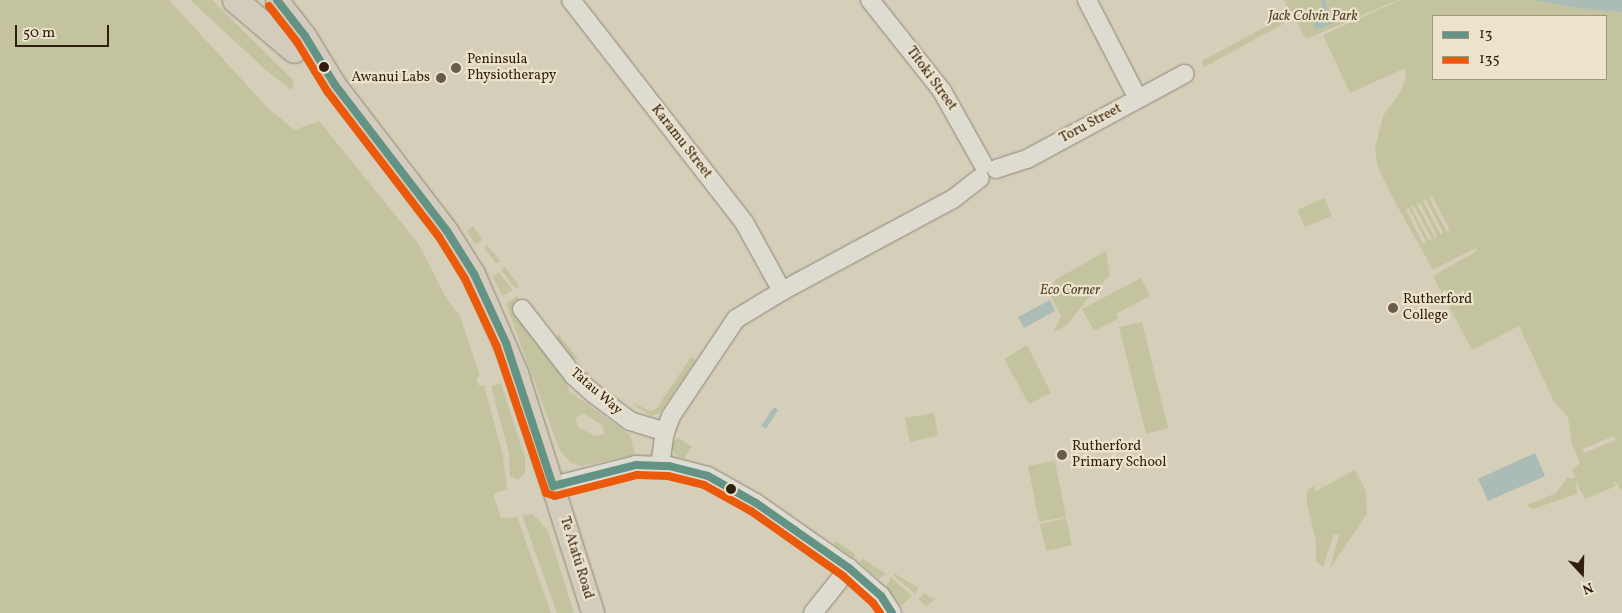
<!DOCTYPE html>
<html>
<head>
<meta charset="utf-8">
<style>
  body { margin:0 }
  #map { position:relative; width:1622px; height:613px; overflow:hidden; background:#d5ceb9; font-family:Vollkorn,serif }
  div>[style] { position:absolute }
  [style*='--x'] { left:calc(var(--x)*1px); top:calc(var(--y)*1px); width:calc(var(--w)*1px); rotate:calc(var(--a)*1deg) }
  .green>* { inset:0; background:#c3c49f }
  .water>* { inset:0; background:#abbcb7 }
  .stream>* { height:4px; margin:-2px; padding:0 2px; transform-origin:2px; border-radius:2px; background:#abbcb7 }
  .roads { filter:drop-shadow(0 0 1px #8d8679) drop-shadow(0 0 1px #8d8679) }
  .minor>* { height:18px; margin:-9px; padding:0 9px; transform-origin:9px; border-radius:9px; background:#dedbd1 }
  .major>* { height:22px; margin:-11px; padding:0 11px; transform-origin:11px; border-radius:11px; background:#d3ccbc }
  .highway>* { height:25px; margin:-12.5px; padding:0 12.5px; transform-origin:12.5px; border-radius:12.5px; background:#d3ccbc }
  .bus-1>* { height:8px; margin:-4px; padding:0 4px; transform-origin:4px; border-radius:4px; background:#639385 }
  .bus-2>* { height:8px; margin:-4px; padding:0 4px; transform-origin:4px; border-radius:4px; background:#ea5a0a }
  .dots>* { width:14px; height:14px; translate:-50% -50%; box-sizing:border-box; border:2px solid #ebe3ca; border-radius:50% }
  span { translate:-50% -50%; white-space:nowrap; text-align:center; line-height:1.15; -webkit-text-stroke:4.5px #ebe3ca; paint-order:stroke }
  .park-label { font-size:14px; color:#52452f; font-style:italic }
  .poi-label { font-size:14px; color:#321d11 }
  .left { translate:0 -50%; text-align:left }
  .right { translate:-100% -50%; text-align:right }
  .street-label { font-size:14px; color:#321d11 }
  .legend { position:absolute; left:1432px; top:15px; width:175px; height:65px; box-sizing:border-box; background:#ebe3ca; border:1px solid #a19480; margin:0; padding:6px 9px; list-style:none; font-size:15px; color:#321d11 }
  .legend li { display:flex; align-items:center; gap:10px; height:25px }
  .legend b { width:25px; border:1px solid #a19480 }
  .north { position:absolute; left:1557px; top:548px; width:50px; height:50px; -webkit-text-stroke:4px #ebe3ca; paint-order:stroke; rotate:159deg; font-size:14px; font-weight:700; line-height:20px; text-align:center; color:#321d11 }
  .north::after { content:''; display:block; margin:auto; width:18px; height:22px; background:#321d11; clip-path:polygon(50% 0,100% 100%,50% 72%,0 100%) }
  .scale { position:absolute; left:15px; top:25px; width:94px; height:22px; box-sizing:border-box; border:2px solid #321d11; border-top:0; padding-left:6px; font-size:15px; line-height:18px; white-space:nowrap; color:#321d11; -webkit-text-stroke:4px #ebe3ca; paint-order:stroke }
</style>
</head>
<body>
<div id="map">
  <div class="green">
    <div style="clip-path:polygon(0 0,169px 0,267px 107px,295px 130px,319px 121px,418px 243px,446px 298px,460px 316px,480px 376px,476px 378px,479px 386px,484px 385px,503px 456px,507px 489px,493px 494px,501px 518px,517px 517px,551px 613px,0 613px)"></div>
    <div style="clip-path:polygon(190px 0,212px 0,293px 80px,294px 87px,291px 90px,266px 70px)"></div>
    <div style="clip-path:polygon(1284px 0,1398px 0,1306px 39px,1294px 18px,1204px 67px,1202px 61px,1291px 13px)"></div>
    <div style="clip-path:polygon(evenodd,1400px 0,1622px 0,1622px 491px,1613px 479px,1616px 486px,1585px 499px,1576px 482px,1577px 494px,1533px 509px,1527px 505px,1556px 493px,1567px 478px,1575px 478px,1572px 470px,1580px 463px,1572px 444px,1568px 417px,1554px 402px,1519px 326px,1472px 350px,1433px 276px,1477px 251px,1476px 248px,1433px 270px,1394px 200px,1377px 165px,1375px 148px,1383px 116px,1401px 91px,1406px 77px,1405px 68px,1350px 93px,1323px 35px,1400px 0,1433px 16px,1606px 16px,1606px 79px,1433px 79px,1433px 16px,1400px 0,1432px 196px,1450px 230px,1447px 232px,1429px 198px,1432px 196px,1400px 0,1426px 199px,1443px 233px,1441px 235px,1423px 201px,1426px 199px,1400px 0,1420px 203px,1437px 236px,1435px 238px,1417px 204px,1420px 203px,1400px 0,1414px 206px,1432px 239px,1429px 241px,1411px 207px,1414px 206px,1400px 0,1409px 208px,1426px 242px,1423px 244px,1406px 210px,1409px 208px,1400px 0,1614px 436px,1616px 440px,1584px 453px,1582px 449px,1614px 436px)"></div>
    <div style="clip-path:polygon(1324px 198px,1332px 216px,1305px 227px,1297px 210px)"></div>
    <div style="clip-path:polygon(473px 226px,483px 240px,475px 244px,467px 231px)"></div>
    <div style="clip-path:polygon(487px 245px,501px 262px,496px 263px,484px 248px)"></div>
    <div style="clip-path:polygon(1106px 251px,1110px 275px,1088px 298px,1067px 325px,1053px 333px,1061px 316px,1049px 292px,1055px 280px)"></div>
    <div style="clip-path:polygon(505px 267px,520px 287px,515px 288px,501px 270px)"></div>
    <div style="clip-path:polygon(499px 272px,513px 290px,502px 296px,493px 277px)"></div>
    <div style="clip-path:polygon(1141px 278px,1150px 296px,1116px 314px,1118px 319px,1094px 331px,1082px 309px)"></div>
    <div style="clip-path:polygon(evenodd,517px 296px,567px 381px,569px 391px,630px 435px,635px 455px,581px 466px,571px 463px,560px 451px,506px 304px,517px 296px,584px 413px,603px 426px,604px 434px,595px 436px,578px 427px,575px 418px,584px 413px)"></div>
    <div style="clip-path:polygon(1142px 322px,1168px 428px,1146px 434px,1119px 327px)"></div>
    <div style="clip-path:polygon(559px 335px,578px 359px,573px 360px,555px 339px)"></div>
    <div style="clip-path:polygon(1027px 345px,1051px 393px,1029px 404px,1004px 359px)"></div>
    <div style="clip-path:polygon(691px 357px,696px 360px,660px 413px,651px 416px,635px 406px,636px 404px,649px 411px,656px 409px)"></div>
    <div style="clip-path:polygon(501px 383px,525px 458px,525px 473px,518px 480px,510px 477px,509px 453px,491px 386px)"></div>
    <div style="clip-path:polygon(934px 413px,938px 436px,910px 442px,905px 418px)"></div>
    <div style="clip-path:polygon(679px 438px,692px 447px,684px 458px,677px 456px,670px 446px,670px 442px)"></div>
    <div style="clip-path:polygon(1055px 461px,1066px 517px,1039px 522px,1028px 466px)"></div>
    <div style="clip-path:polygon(1355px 470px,1366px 491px,1367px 514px,1330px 568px,1339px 535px,1334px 534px,1323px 567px,1316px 561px,1316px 541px,1307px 505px,1307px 490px,1313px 486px,1316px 491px)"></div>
    <div style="clip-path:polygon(533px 514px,548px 531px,574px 613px,557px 613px,522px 515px)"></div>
    <div style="clip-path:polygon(1066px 518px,1072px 545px,1046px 551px,1040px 524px)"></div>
    <div style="clip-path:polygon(835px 541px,850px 550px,856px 555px,853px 558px,834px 544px)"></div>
    <div style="clip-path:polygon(862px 558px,886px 574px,879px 579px,860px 563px)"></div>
    <div style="clip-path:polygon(894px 573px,918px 588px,915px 594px,894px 576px)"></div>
    <div style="clip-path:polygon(891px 577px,912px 596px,904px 604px,900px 605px,886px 587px)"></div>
    <div style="clip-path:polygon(924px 593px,933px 599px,937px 598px,926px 607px,919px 599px)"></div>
  </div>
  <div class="water">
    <div style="clip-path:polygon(1533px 0,1622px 0,1622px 12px,1583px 9px)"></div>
    <div style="clip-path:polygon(1326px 14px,1340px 21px,1316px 30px,1312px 21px)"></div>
    <div style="clip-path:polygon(1050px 300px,1055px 311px,1024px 328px,1018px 317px)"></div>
    <div style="clip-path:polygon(774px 407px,778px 410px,766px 429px,761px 426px)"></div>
    <div style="clip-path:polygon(1535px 453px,1545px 476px,1488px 501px,1478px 479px)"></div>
  </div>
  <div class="stream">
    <div style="--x:1323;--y:0;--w:14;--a:78"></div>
  </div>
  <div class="roads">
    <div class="minor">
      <div style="--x:571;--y:0;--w:281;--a:52.1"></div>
      <div style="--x:744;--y:222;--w:79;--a:61.2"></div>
      <div style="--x:870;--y:0;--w:116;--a:51.6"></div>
      <div style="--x:942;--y:91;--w:84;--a:60.7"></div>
      <div style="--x:1087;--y:0;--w:111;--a:62.7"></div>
      <div style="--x:996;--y:169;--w:33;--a:-18"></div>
      <div style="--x:1027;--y:159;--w:179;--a:-28.4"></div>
      <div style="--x:522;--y:309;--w:85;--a:52.2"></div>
      <div style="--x:574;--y:376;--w:27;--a:42"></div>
      <div style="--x:594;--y:394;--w:45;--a:36.9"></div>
      <div style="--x:630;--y:421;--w:37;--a:17"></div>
      <div style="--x:660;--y:466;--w:34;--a:-82"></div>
      <div style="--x:665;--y:432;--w:17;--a:-69"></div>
      <div style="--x:671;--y:416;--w:117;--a:-56.2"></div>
      <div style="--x:736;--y:319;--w:54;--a:-31.3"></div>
      <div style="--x:782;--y:291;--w:194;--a:-28.3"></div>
      <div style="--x:953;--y:199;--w:34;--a:-38"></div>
      <div style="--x:553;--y:486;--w:86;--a:-14.2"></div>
      <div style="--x:636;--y:465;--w:33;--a:2"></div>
      <div style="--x:669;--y:466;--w:40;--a:14.4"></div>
      <div style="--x:708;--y:476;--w:55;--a:29.4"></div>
      <div style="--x:756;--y:503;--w:113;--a:35"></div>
      <div style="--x:849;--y:568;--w:43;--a:41.2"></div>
      <div style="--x:881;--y:596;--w:20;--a:57"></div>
      <div style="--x:813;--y:613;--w:58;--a:-51.3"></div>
    </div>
    <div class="major">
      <div style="--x:277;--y:0;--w:46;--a:52.1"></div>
      <div style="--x:305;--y:36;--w:57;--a:58.5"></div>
      <div style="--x:335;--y:85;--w:184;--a:52.5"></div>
      <div style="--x:447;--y:231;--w:51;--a:57.9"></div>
      <div style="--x:474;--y:274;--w:108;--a:66.5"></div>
      <div style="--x:517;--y:373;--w:252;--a:72.4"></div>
    </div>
    <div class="highway">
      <div style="--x:235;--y:0;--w:77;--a:40.3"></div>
    </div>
  </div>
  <div class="bus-1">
    <div style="--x:277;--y:0;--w:46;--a:52.1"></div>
    <div style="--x:305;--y:36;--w:57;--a:58.5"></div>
    <div style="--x:335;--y:85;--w:184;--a:52.5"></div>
    <div style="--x:447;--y:231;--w:51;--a:57.9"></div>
    <div style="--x:474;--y:274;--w:76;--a:65.1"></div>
    <div style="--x:506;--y:343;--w:151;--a:71.8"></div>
    <div style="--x:553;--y:486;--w:86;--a:-14.2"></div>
    <div style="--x:636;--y:465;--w:33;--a:2"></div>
    <div style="--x:669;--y:466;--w:40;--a:14.4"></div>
    <div style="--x:708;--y:476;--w:55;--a:29.4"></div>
    <div style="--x:756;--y:503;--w:113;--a:35"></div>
    <div style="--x:849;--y:568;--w:43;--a:41.2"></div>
    <div style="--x:881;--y:596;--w:20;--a:57"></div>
  </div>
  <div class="bus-2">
    <div style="--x:269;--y:6;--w:46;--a:52.1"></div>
    <div style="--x:297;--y:42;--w:57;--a:58.5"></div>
    <div style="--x:327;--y:91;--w:184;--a:52.5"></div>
    <div style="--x:439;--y:237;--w:49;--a:58.2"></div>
    <div style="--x:465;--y:279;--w:75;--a:64.8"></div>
    <div style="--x:497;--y:347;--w:154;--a:71.4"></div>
    <div style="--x:546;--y:493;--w:9;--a:18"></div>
    <div style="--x:555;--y:496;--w:85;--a:-14.4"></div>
    <div style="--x:637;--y:475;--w:31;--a:2"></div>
    <div style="--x:668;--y:476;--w:37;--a:14"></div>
    <div style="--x:704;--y:485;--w:54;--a:29"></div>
    <div style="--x:751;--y:511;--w:113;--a:35.2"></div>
    <div style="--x:843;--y:576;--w:40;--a:42"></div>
    <div style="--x:873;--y:603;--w:12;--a:55"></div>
  </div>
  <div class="dots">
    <div style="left:324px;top:67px;background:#321d11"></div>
    <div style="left:456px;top:68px;background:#6b5b4c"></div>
    <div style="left:441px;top:78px;background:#6b5b4c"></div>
    <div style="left:1393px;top:308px;background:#6b5b4c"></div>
    <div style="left:1062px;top:455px;background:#6b5b4c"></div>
    <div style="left:731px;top:489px;background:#321d11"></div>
  </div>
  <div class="park-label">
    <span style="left:1313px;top:17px">Jack Colvin Park</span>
    <span style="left:1070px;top:291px">Eco Corner</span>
  </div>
  <div class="poi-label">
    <span class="left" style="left:467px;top:68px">Peninsula<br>Physiotherapy</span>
    <span class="right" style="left:430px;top:78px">Awanui Labs</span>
    <span class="left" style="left:1403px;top:308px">Rutherford<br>College</span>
    <span class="left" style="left:1072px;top:455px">Rutherford<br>Primary School</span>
  </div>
  <div class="street-label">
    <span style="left:931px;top:79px;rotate:54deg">Titoki Street</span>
    <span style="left:1091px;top:124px;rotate:-28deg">Toru Street</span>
    <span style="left:681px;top:142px;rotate:52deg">Karamu Street</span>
    <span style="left:596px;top:392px;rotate:41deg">Tatau Way</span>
    <span style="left:576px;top:558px;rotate:73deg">Te Atatū Road</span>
  </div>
  <ul class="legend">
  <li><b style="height:6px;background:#639385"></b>13</li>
  <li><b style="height:6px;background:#ea5a0a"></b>135</li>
  </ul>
  <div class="north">N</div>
  <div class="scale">50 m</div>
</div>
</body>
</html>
